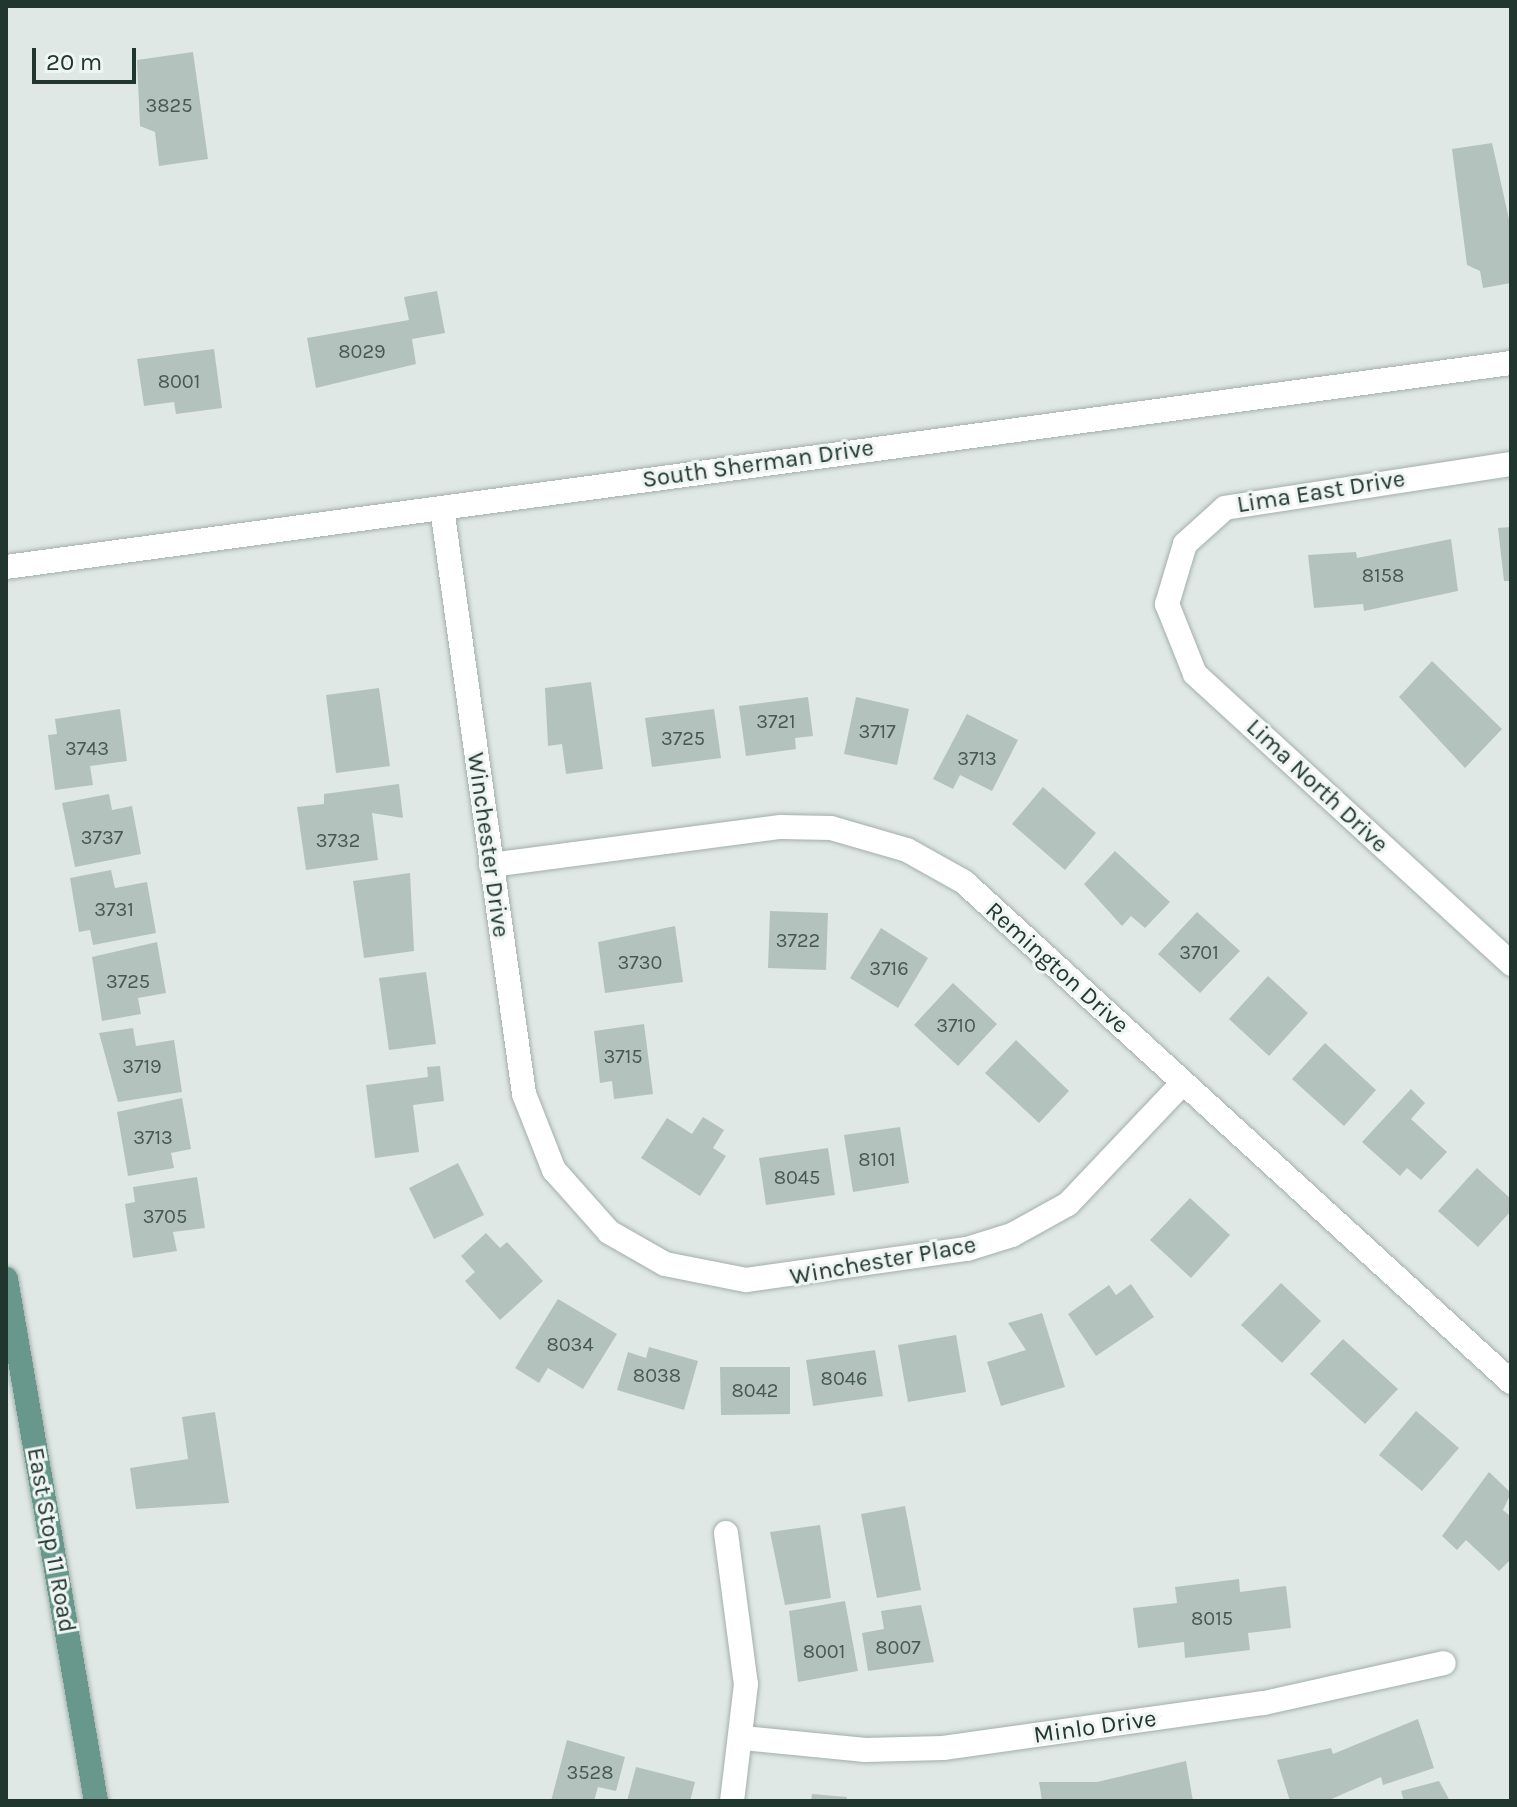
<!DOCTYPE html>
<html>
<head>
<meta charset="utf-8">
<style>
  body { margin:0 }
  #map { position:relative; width:1517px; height:1807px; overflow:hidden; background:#dfe8e4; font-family:Karla,sans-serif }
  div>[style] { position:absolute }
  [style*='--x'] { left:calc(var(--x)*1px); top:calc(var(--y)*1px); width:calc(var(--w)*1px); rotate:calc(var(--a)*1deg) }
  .building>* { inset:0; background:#b4c2bd }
  .roads { filter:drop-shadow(0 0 2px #a3afaa) drop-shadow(0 0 2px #a3afaa) }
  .minor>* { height:24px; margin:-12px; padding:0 12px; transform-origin:12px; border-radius:12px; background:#fff }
  .major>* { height:24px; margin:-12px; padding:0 12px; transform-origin:12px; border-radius:12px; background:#68988b }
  span { translate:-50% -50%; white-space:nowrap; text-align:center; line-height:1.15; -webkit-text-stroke:6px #eef5f2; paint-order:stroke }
  .number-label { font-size:20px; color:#465953 }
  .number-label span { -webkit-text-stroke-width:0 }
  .street-label { font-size:24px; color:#223630 }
  .frame { position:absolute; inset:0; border:8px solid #223630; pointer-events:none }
  .scale { position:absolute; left:32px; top:48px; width:104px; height:36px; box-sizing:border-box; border:4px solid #223630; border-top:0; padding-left:10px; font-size:24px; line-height:28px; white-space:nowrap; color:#223630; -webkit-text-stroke:6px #eef5f2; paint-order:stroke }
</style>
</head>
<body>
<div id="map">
  <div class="building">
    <div style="clip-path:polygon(193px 52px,208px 159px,159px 166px,155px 132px,140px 126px,137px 60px)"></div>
    <div style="clip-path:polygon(1492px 143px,1511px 228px,1511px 283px,1483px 288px,1480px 271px,1467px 265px,1452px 149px)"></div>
    <div style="clip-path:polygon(437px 291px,445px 333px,412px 339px,416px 364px,316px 388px,307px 338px,409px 320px,404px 297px)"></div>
    <div style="clip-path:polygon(214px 349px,222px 408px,176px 414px,174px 402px,144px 406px,137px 359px)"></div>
    <div style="clip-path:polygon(1511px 527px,1511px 581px,1504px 581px,1498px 528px)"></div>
    <div style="clip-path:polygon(1451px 539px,1458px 591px,1364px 611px,1363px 604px,1314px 608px,1308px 555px,1356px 552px,1357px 558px)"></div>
    <div style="clip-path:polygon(1432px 661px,1502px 729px,1465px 768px,1399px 697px)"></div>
    <div style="clip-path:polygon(591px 682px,603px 769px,566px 774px,562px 744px,548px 746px,545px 688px)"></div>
    <div style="clip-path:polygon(379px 688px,390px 766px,336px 773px,326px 695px)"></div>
    <div style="clip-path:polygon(808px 697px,813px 736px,795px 738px,796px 749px,746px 756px,739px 706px)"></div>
    <div style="clip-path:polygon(856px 697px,909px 709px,897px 765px,844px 754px)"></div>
    <div style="clip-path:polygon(120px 709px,127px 761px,90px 766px,93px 785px,55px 790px,48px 735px,57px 734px,55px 719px)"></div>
    <div style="clip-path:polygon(714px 709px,721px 758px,652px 767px,645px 718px)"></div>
    <div style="clip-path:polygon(967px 714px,1018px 740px,992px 791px,960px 775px,953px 789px,933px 779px)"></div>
    <div style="clip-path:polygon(399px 784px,403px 818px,372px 813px,378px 860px,306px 870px,297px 807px,324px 804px,324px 794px)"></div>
    <div style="clip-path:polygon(1043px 787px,1096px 833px,1065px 870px,1012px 824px)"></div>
    <div style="clip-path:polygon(109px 794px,112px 810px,132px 806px,141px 854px,75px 867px,62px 803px)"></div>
    <div style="clip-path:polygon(1115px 851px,1170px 902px,1145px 928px,1131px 916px,1122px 926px,1084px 884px)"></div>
    <div style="clip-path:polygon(111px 870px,115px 888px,147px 882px,156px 933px,93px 945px,90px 930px,79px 932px,70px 878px)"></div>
    <div style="clip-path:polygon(410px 873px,414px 951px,364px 958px,353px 881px)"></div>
    <div style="clip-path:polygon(770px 911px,828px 913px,826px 970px,768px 968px)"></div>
    <div style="clip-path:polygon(1197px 912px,1240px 951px,1200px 993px,1158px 954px)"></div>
    <div style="clip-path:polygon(675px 926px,683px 982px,605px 993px,598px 942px)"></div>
    <div style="clip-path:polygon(881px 928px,928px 958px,898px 1008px,850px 978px)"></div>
    <div style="clip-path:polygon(157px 942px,166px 993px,138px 998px,141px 1014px,102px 1021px,92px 957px)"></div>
    <div style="clip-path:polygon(426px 972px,436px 1044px,389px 1050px,379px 978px)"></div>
    <div style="clip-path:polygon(1268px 976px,1308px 1013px,1269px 1056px,1229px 1019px)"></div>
    <div style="clip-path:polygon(953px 983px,997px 1024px,958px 1066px,914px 1025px)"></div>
    <div style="clip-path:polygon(644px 1024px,653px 1094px,614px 1099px,612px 1081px,600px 1083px,594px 1031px)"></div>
    <div style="clip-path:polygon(133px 1028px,136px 1046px,174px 1040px,182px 1092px,118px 1102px,99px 1033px)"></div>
    <div style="clip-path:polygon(1016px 1040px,1069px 1091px,1039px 1123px,985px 1073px)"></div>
    <div style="clip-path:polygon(1325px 1043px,1376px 1090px,1344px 1126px,1292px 1079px)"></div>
    <div style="clip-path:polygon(440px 1066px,444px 1101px,413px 1105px,419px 1152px,375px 1158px,366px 1085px,428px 1077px,427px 1067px)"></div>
    <div style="clip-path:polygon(1411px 1089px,1425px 1103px,1411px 1119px,1447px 1152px,1421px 1180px,1407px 1168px,1400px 1176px,1362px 1142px)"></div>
    <div style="clip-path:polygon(182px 1098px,191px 1149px,171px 1153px,174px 1168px,128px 1176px,117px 1112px)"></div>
    <div style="clip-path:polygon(703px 1117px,724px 1130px,713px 1148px,726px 1156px,700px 1196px,641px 1158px,667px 1118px,692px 1134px)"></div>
    <div style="clip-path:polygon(900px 1127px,909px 1183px,853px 1192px,844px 1135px)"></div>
    <div style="clip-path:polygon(828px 1148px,835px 1195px,766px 1205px,759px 1158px)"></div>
    <div style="clip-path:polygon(458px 1163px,484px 1215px,434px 1239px,409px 1188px)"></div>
    <div style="clip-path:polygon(1477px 1168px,1511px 1199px,1511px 1211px,1478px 1247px,1438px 1211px)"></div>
    <div style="clip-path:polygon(197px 1177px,205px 1228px,173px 1232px,177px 1251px,133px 1258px,125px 1204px,135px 1202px,133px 1187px)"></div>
    <div style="clip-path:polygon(1190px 1198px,1230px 1235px,1191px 1278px,1150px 1240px)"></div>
    <div style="clip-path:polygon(486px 1233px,500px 1248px,507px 1242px,543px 1281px,500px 1320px,465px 1281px,475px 1272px,461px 1256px)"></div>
    <div style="clip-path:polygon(1281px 1283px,1321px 1321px,1282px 1363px,1241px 1325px)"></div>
    <div style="clip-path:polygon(1131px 1284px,1154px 1317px,1096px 1356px,1068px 1314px,1109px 1285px,1116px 1295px)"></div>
    <div style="clip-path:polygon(558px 1299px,617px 1334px,583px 1389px,548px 1368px,539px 1383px,515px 1368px)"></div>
    <div style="clip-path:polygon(1042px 1313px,1065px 1387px,1001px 1406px,987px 1362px,1026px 1350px,1008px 1323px)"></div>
    <div style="clip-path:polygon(956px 1335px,966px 1392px,908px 1402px,898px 1345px)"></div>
    <div style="clip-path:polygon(1343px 1339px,1398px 1389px,1365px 1424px,1310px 1374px)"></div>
    <div style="clip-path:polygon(649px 1347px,698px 1361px,684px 1410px,617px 1390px,628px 1352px,646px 1358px)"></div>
    <div style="clip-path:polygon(875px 1350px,883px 1396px,813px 1406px,806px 1360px)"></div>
    <div style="clip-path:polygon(720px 1367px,790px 1367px,790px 1414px,721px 1415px)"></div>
    <div style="clip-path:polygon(1416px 1411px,1459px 1448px,1422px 1491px,1379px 1455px)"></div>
    <div style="clip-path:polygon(215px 1412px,229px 1503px,136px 1509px,130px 1468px,188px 1459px,182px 1417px)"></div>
    <div style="clip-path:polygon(1489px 1472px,1511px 1493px,1503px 1510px,1511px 1517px,1511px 1559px,1499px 1571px,1466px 1540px,1457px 1550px,1442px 1536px)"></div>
    <div style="clip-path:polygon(905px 1506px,921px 1590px,877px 1598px,861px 1514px)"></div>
    <div style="clip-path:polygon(820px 1525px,831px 1598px,785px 1605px,770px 1532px)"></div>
    <div style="clip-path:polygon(1239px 1579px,1240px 1592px,1286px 1586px,1291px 1628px,1248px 1633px,1250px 1650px,1185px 1658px,1184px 1642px,1138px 1648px,1133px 1608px,1177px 1603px,1175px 1587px)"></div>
    <div style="clip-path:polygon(845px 1601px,858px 1671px,798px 1682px,789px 1611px)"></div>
    <div style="clip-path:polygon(921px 1605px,934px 1662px,868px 1671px,862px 1633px,884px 1629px,881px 1611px)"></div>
    <div style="clip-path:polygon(1418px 1719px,1434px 1768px,1383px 1785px,1381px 1777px,1327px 1801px,1290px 1801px,1277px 1760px,1331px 1748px,1333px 1754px)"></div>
    <div style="clip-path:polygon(567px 1740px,625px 1757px,616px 1791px,598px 1787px,594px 1801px,551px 1801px)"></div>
    <div style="clip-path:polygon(1186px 1761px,1193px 1801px,1042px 1801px,1039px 1782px,1097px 1782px)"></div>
    <div style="clip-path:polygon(636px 1767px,695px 1782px,690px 1801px,627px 1801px)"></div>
    <div style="clip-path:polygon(1439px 1781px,1450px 1801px,1404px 1801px,1401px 1791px)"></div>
    <div style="clip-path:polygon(812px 1794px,847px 1797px,846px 1801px,811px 1801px)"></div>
  </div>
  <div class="roads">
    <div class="minor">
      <div style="--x:1511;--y:464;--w:289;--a:171.3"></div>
      <div style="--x:1225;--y:508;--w:54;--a:138"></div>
      <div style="--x:1185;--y:544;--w:63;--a:106.7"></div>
      <div style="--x:1167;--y:604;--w:75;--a:68.2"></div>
      <div style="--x:1195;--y:674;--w:429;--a:42.5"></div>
      <div style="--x:442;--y:508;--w:592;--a:82.03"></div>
      <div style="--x:524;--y:1094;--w:82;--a:68.5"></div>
      <div style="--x:554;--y:1170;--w:83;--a:48.4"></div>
      <div style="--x:609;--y:1232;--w:64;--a:29.7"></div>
      <div style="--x:665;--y:1264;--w:83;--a:11.2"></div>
      <div style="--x:746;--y:1280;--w:223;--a:-8"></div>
      <div style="--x:967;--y:1249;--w:47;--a:-17.3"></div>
      <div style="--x:1012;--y:1235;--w:64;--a:-29"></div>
      <div style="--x:1068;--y:1204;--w:167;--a:-46.5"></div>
      <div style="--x:6;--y:567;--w:1519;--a:-7.72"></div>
      <div style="--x:491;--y:865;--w:292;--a:-7.5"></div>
      <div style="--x:781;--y:827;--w:50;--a:1.1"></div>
      <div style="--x:831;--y:828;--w:79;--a:16.1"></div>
      <div style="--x:907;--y:850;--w:65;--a:29.3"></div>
      <div style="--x:964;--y:882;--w:741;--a:42.43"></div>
      <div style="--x:726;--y:1533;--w:152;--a:82.5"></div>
      <div style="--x:746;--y:1684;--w:118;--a:96.8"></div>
      <div style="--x:743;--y:1738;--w:123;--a:5.6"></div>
      <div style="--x:865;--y:1750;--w:78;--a:-1.5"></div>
      <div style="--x:943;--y:1748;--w:324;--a:-8"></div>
      <div style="--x:1264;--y:1703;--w:184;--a:-12.5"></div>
    </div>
    <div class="major">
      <div style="--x:6;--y:1279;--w:530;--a:80.22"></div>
    </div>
  </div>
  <div class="number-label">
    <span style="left:169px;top:105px">3825</span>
    <span style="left:362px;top:351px">8029</span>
    <span style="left:179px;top:381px">8001</span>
    <span style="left:1383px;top:575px">8158</span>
    <span style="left:776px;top:721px">3721</span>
    <span style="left:877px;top:731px">3717</span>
    <span style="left:683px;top:738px">3725</span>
    <span style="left:87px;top:748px">3743</span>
    <span style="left:977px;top:758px">3713</span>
    <span style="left:102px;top:837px">3737</span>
    <span style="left:338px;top:840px">3732</span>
    <span style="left:114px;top:909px">3731</span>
    <span style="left:798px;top:940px">3722</span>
    <span style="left:1199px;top:952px">3701</span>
    <span style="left:640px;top:962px">3730</span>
    <span style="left:889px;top:968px">3716</span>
    <span style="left:128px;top:981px">3725</span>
    <span style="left:956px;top:1025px">3710</span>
    <span style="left:623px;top:1056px">3715</span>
    <span style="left:142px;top:1066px">3719</span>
    <span style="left:153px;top:1137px">3713</span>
    <span style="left:877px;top:1159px">8101</span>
    <span style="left:797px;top:1177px">8045</span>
    <span style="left:165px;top:1216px">3705</span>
    <span style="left:570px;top:1344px">8034</span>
    <span style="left:657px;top:1375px">8038</span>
    <span style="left:844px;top:1378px">8046</span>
    <span style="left:755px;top:1390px">8042</span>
    <span style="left:1212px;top:1618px">8015</span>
    <span style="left:898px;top:1647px">8007</span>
    <span style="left:824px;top:1651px">8001</span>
    <span style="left:590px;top:1772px">3528</span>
  </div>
  <div class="street-label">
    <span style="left:758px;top:464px;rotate:-8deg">South Sherman Drive</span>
    <span style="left:1321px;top:492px;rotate:-9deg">Lima East Drive</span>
    <span style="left:1317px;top:786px;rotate:43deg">Lima North Drive</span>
    <span style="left:488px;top:845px;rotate:82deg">Winchester Drive</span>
    <span style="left:1057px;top:968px;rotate:42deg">Remington Drive</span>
    <span style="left:883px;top:1261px;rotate:-10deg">Winchester Place</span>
    <span style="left:51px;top:1540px;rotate:80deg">East Stop 11 Road</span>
    <span style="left:1095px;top:1727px;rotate:-8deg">Minlo Drive</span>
  </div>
  <div class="frame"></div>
  <div class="scale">20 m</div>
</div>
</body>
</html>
